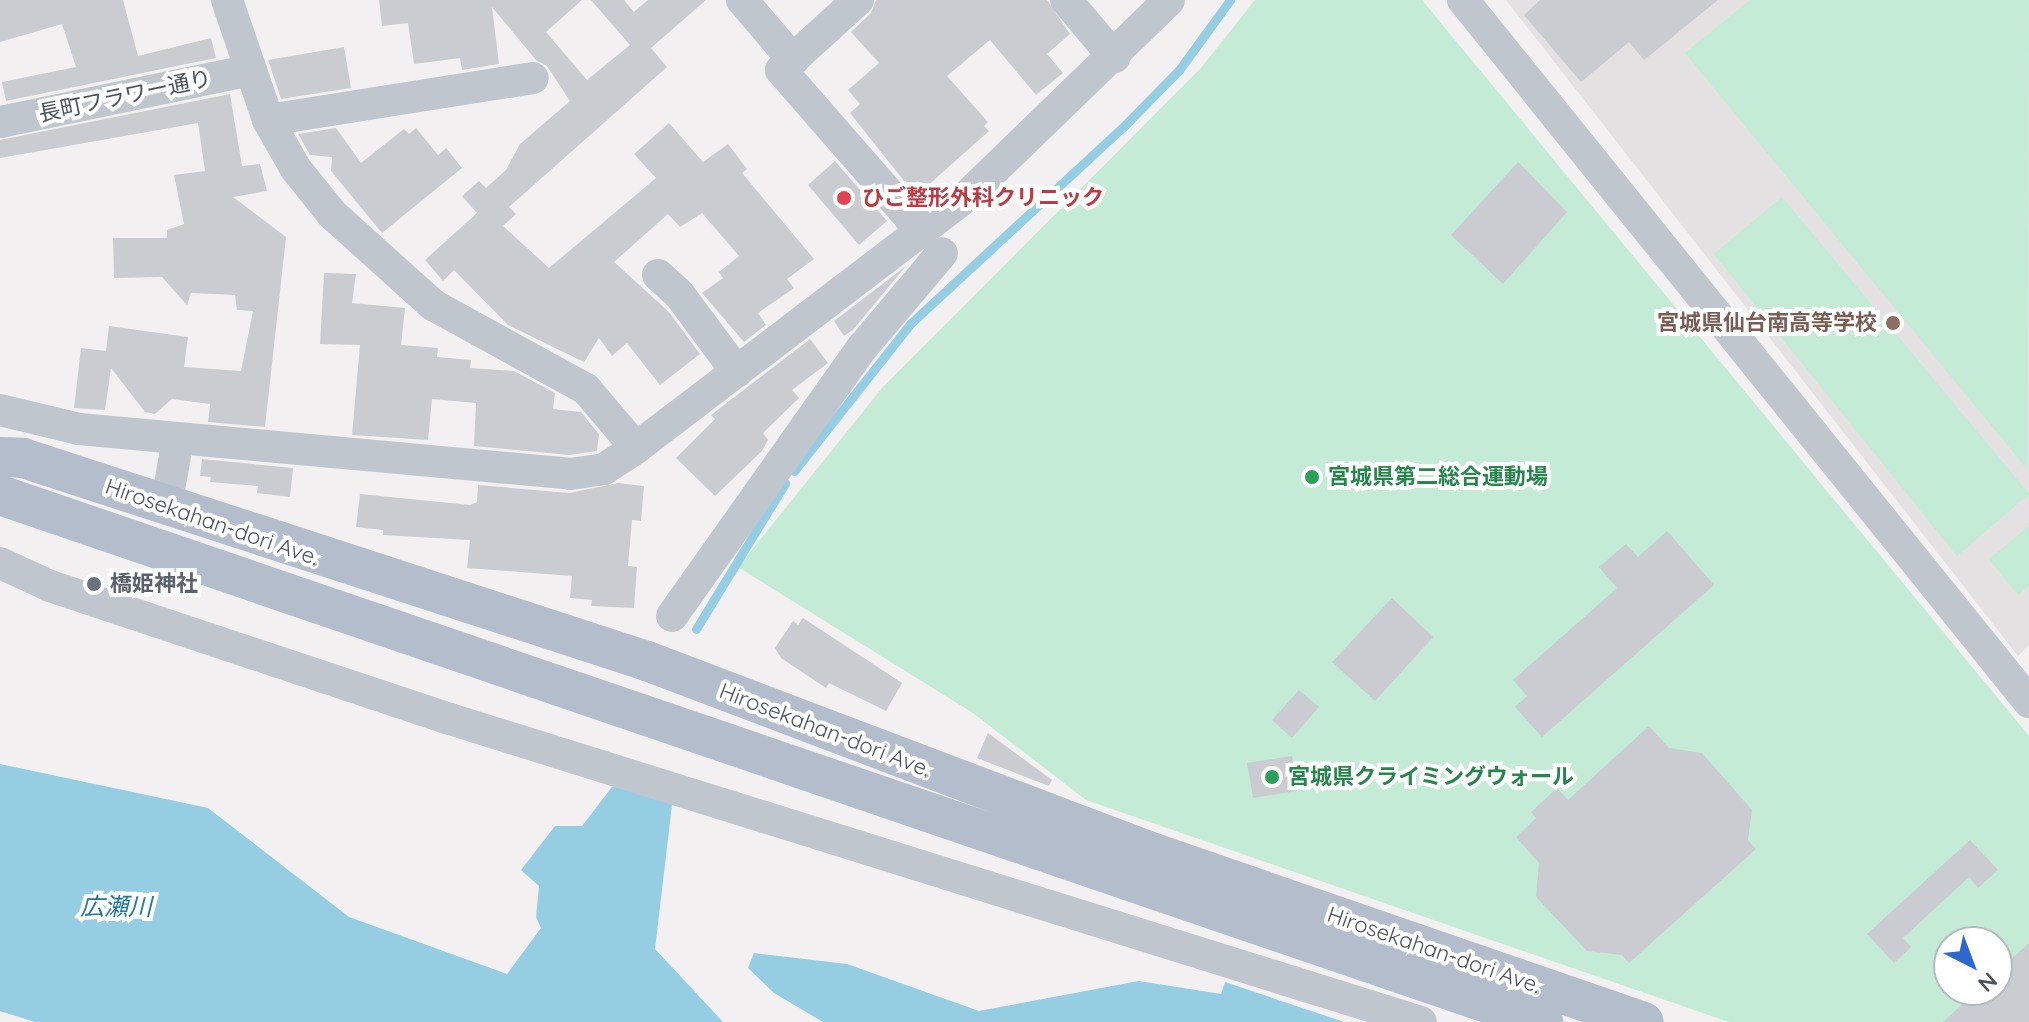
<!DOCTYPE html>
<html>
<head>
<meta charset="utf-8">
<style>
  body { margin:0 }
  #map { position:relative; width:2029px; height:1022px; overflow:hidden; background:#f2f0f0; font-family:Quicksand,"Noto Sans JP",sans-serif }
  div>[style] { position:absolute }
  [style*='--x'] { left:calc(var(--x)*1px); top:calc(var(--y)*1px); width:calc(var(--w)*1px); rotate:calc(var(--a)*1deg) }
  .education>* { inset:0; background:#e3e1e1 }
  .green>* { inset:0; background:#c3ebd5 }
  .water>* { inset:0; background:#95cde3 }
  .stream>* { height:9px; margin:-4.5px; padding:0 4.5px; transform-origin:4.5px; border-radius:4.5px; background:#95cde3 }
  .building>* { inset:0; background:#cbccd2 }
  .minor>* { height:32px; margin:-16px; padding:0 16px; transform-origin:16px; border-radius:16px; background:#c0c6cd }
  .major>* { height:40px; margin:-20px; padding:0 20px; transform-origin:20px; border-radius:20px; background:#b3bdcb }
  .dots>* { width:22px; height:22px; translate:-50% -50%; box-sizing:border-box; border:4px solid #fff; border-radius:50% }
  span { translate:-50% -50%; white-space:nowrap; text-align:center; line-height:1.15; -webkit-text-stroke:8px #fff; paint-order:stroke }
  .street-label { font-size:22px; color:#4a525b }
  .health-label { font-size:22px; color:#be3a42; font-weight:700 }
  .left { translate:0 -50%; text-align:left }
  .education-label { font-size:22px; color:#785e54; font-weight:700 }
  .right { translate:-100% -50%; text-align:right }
  .leisure-label { font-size:22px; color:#27864d; font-weight:700 }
  .worship-label { font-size:22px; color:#5b616d; font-weight:700 }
  .water-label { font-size:24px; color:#1c789c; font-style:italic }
  .north { position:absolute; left:1933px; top:926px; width:80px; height:80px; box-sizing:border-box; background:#fff; border:2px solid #b7babd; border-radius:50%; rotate:138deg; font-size:22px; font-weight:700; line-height:32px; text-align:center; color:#4a525b }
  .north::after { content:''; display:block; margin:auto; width:28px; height:36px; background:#2d68cf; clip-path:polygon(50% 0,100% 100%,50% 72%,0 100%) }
</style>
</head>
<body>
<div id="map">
  <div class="education">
    <div style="clip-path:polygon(1506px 0,2029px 0,2029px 645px,2018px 656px)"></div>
  </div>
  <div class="green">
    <div style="clip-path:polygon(evenodd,1255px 0,1422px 0,2029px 736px,2029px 1022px,1729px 1022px,1086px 800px,973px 713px,738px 567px,883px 387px,1201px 68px,1255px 0,1949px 942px,1997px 942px,1997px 990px,1949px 990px,1949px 942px)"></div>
    <div style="clip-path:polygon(1750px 0,2029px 0,2027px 469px,1685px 53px)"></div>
    <div style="clip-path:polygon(1782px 197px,2029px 494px,1957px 556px,1714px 254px)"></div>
    <div style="clip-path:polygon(2029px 526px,2029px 586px,2018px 595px,1989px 559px)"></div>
  </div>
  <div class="water">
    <div style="clip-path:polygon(0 764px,208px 808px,349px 917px,507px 974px,541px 928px,536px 917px,539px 886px,521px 870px,555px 826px,582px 826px,612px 787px,674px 788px,655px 949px,723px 1022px,35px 1022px,0 1011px)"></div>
    <div style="clip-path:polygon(754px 953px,847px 964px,979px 1011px,1139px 981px,1221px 994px,1225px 982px,1344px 1022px,823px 1022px,774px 993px,748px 968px)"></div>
  </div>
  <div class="stream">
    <div style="--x:794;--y:471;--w:187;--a:-51.7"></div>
    <div style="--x:910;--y:324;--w:290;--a:-42.8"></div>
    <div style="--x:1123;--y:127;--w:80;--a:-45.5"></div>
    <div style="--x:1179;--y:70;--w:87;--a:-53.9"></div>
    <div style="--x:696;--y:629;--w:171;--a:-58.6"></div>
  </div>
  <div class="building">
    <div style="clip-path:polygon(0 0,123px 0,138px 56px,211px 38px,216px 58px,6px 101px,2px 82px,76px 67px,62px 24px,0 42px)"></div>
    <div style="clip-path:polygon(379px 0,582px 0,546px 32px,587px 80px,630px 45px,591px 0,624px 0,634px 12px,648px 0,706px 0,651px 48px,667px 67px,509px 207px,516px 214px,503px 226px,549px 268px,656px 178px,634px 154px,669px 123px,703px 162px,728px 144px,747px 169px,742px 173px,814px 259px,787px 279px,794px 288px,758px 313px,766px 325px,744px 342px,702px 293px,723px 278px,719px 272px,739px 256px,702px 213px,680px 227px,668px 214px,614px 262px,669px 312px,700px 354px,660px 385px,627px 343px,612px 356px,599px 338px,584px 362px,508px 325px,454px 270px,443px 281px,425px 260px,477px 213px,462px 196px,479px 181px,486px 188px,506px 170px,520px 144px,570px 101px,547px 66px,536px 60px,492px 7px,499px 64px,462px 70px,460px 58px,414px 64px,408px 23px,382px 26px)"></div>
    <div style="clip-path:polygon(876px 0,1047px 0,1070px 34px,1047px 54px,1063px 73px,1036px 95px,990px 40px,947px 76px,988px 122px,984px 126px,989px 131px,916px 196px,850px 113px,860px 104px,848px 90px,879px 63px,851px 32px,871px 13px)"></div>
    <div style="clip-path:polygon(1540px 0,1718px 0,1644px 60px,1629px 42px,1581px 82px,1524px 15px)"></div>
    <div style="clip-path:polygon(344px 47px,351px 88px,281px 99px,268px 60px)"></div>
    <div style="clip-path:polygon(230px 94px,242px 166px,260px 164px,267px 191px,233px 197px,286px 237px,265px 427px,208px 422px,210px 404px,172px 399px,155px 414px,145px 412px,111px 368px,105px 410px,74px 408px,81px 348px,106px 351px,109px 326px,188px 337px,184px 367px,241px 371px,253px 311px,237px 310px,235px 295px,191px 293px,187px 305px,162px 277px,114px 278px,113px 238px,167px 238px,167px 230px,184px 224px,174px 175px,205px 171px,198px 123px,0 158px,0 140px)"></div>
    <div style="clip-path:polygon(336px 128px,361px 163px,404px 129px,409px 134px,416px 128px,438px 155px,446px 148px,462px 168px,382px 233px,331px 171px,332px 157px,310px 155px,298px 134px)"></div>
    <div style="clip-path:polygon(835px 161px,887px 221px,859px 245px,808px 185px)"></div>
    <div style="clip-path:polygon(1518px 162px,1567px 212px,1503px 284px,1451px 235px)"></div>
    <div style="clip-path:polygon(906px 266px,853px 330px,844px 336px,834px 321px)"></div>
    <div style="clip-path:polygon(324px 273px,356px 274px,352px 303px,405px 308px,401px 345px,438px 348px,437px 357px,471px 360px,470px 368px,514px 371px,555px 393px,553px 409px,581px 412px,599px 434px,597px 451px,569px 455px,474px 446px,476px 403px,432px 399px,428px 440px,352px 435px,360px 345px,320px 344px)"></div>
    <div style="clip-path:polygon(810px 339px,828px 363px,792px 390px,799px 398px,763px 433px,768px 440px,762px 451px,715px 496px,676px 458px,715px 419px,711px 415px)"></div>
    <div style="clip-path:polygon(202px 459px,293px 468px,290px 497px,257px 493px,258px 486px,210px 482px,211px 477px,200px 476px)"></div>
    <div style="clip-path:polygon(618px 483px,644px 486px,641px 521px,632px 520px,628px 566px,637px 567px,634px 608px,591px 606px,592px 600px,570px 598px,572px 576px,467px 568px,470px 540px,383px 535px,383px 530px,356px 527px,360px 494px,470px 505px,477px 502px,478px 485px,569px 493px)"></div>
    <div style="clip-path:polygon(1667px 531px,1714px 585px,1542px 737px,1515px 707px,1527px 696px,1513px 680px,1617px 588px,1599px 567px,1626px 544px,1638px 557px)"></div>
    <div style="clip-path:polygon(1392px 598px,1433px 637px,1375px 701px,1332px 662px)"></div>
    <div style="clip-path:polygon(803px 618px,902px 683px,886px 711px,829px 683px,826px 688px,781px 658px,775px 648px,793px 621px,798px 625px)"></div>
    <div style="clip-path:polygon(1299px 690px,1319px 707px,1292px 738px,1272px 720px)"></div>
    <div style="clip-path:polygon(1649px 726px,1669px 748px,1702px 753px,1752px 810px,1748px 840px,1756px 849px,1629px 963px,1622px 955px,1587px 951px,1536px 897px,1539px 863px,1516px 837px,1536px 818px,1531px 812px,1557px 788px,1568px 800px)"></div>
    <div style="clip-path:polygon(988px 733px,1052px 780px,1049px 786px,977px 758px)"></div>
    <div style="clip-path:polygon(1292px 756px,1297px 791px,1253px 798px,1247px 763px)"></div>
    <div style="clip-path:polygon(1970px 840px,1998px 870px,1978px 888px,1969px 877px,1903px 938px,1911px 947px,1894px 963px,1867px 934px)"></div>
    <div style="clip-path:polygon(2029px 943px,2029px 1022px,1943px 1022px,1978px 990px,1997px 990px,1997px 972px)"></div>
  </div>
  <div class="minor">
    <div style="--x:227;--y:0;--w:127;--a:71.1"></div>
    <div style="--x:268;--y:120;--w:56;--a:60.3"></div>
    <div style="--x:296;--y:169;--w:58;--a:51.3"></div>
    <div style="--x:332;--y:214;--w:136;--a:42"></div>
    <div style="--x:433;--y:305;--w:175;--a:28.8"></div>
    <div style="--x:586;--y:389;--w:77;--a:49.7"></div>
    <div style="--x:636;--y:448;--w:416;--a:-37.3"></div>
    <div style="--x:967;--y:196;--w:281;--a:-44.1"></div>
    <div style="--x:742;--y:0;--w:79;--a:49.6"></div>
    <div style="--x:858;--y:0;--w:104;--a:137.7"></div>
    <div style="--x:781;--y:70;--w:216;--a:48.9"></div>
    <div style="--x:1066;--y:0;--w:75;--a:49.9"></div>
    <div style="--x:1463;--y:0;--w:902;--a:51.12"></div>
    <div style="--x:268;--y:120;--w:268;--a:-9"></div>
    <div style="--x:0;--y:122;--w:256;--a:-11.7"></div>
    <div style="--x:658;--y:275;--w:28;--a:42"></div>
    <div style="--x:679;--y:294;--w:97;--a:53.4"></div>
    <div style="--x:0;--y:410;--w:81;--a:13.5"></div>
    <div style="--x:79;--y:429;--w:493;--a:5.2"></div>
    <div style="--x:570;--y:474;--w:34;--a:-8"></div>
    <div style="--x:604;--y:469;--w:38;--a:-33"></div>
    <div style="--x:166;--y:506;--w:68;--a:-79.8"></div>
    <div style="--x:0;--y:563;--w:55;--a:24.7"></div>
    <div style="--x:50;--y:586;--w:422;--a:18.4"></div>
    <div style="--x:450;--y:719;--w:1017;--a:17.33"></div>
    <div style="--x:672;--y:616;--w:329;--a:-54.7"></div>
    <div style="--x:862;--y:348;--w:124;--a:-49.9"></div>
  </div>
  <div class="major">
    <div style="--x:0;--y:457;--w:23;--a:2"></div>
    <div style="--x:23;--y:458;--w:656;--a:18.02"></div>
    <div style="--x:647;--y:661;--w:539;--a:20.76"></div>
    <div style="--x:1151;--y:852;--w:521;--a:19.03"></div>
    <div style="--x:0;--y:495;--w:1631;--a:18.86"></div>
  </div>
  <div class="dots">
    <div style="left:844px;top:198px;background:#e0444e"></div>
    <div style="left:1893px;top:323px;background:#8d6e63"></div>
    <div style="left:1312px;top:477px;background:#2e9e5b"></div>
    <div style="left:94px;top:584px;background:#6b7280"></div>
    <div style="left:1272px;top:777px;background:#2e9e5b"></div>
  </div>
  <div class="street-label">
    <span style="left:125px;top:96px;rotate:-12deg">長町フラワー通り</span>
    <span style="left:212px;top:522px;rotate:19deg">Hirosekahan-dori Ave.</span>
    <span style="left:825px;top:730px;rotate:21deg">Hirosekahan-dori Ave.</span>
    <span style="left:1434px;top:950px;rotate:19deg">Hirosekahan-dori Ave.</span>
  </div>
  <div class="health-label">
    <span class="left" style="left:862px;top:198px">ひご整形外科クリニック</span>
  </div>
  <div class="education-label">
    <span class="right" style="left:1877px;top:323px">宮城県仙台南高等学校</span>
  </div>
  <div class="leisure-label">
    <span class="left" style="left:1328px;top:477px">宮城県第二総合運動場</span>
    <span class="left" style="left:1288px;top:777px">宮城県クライミングウォール</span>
  </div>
  <div class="worship-label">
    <span class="left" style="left:110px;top:584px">橋姫神社</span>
  </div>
  <div class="water-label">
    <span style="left:116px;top:907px">広瀬川</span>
  </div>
  <div class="north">N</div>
</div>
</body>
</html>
